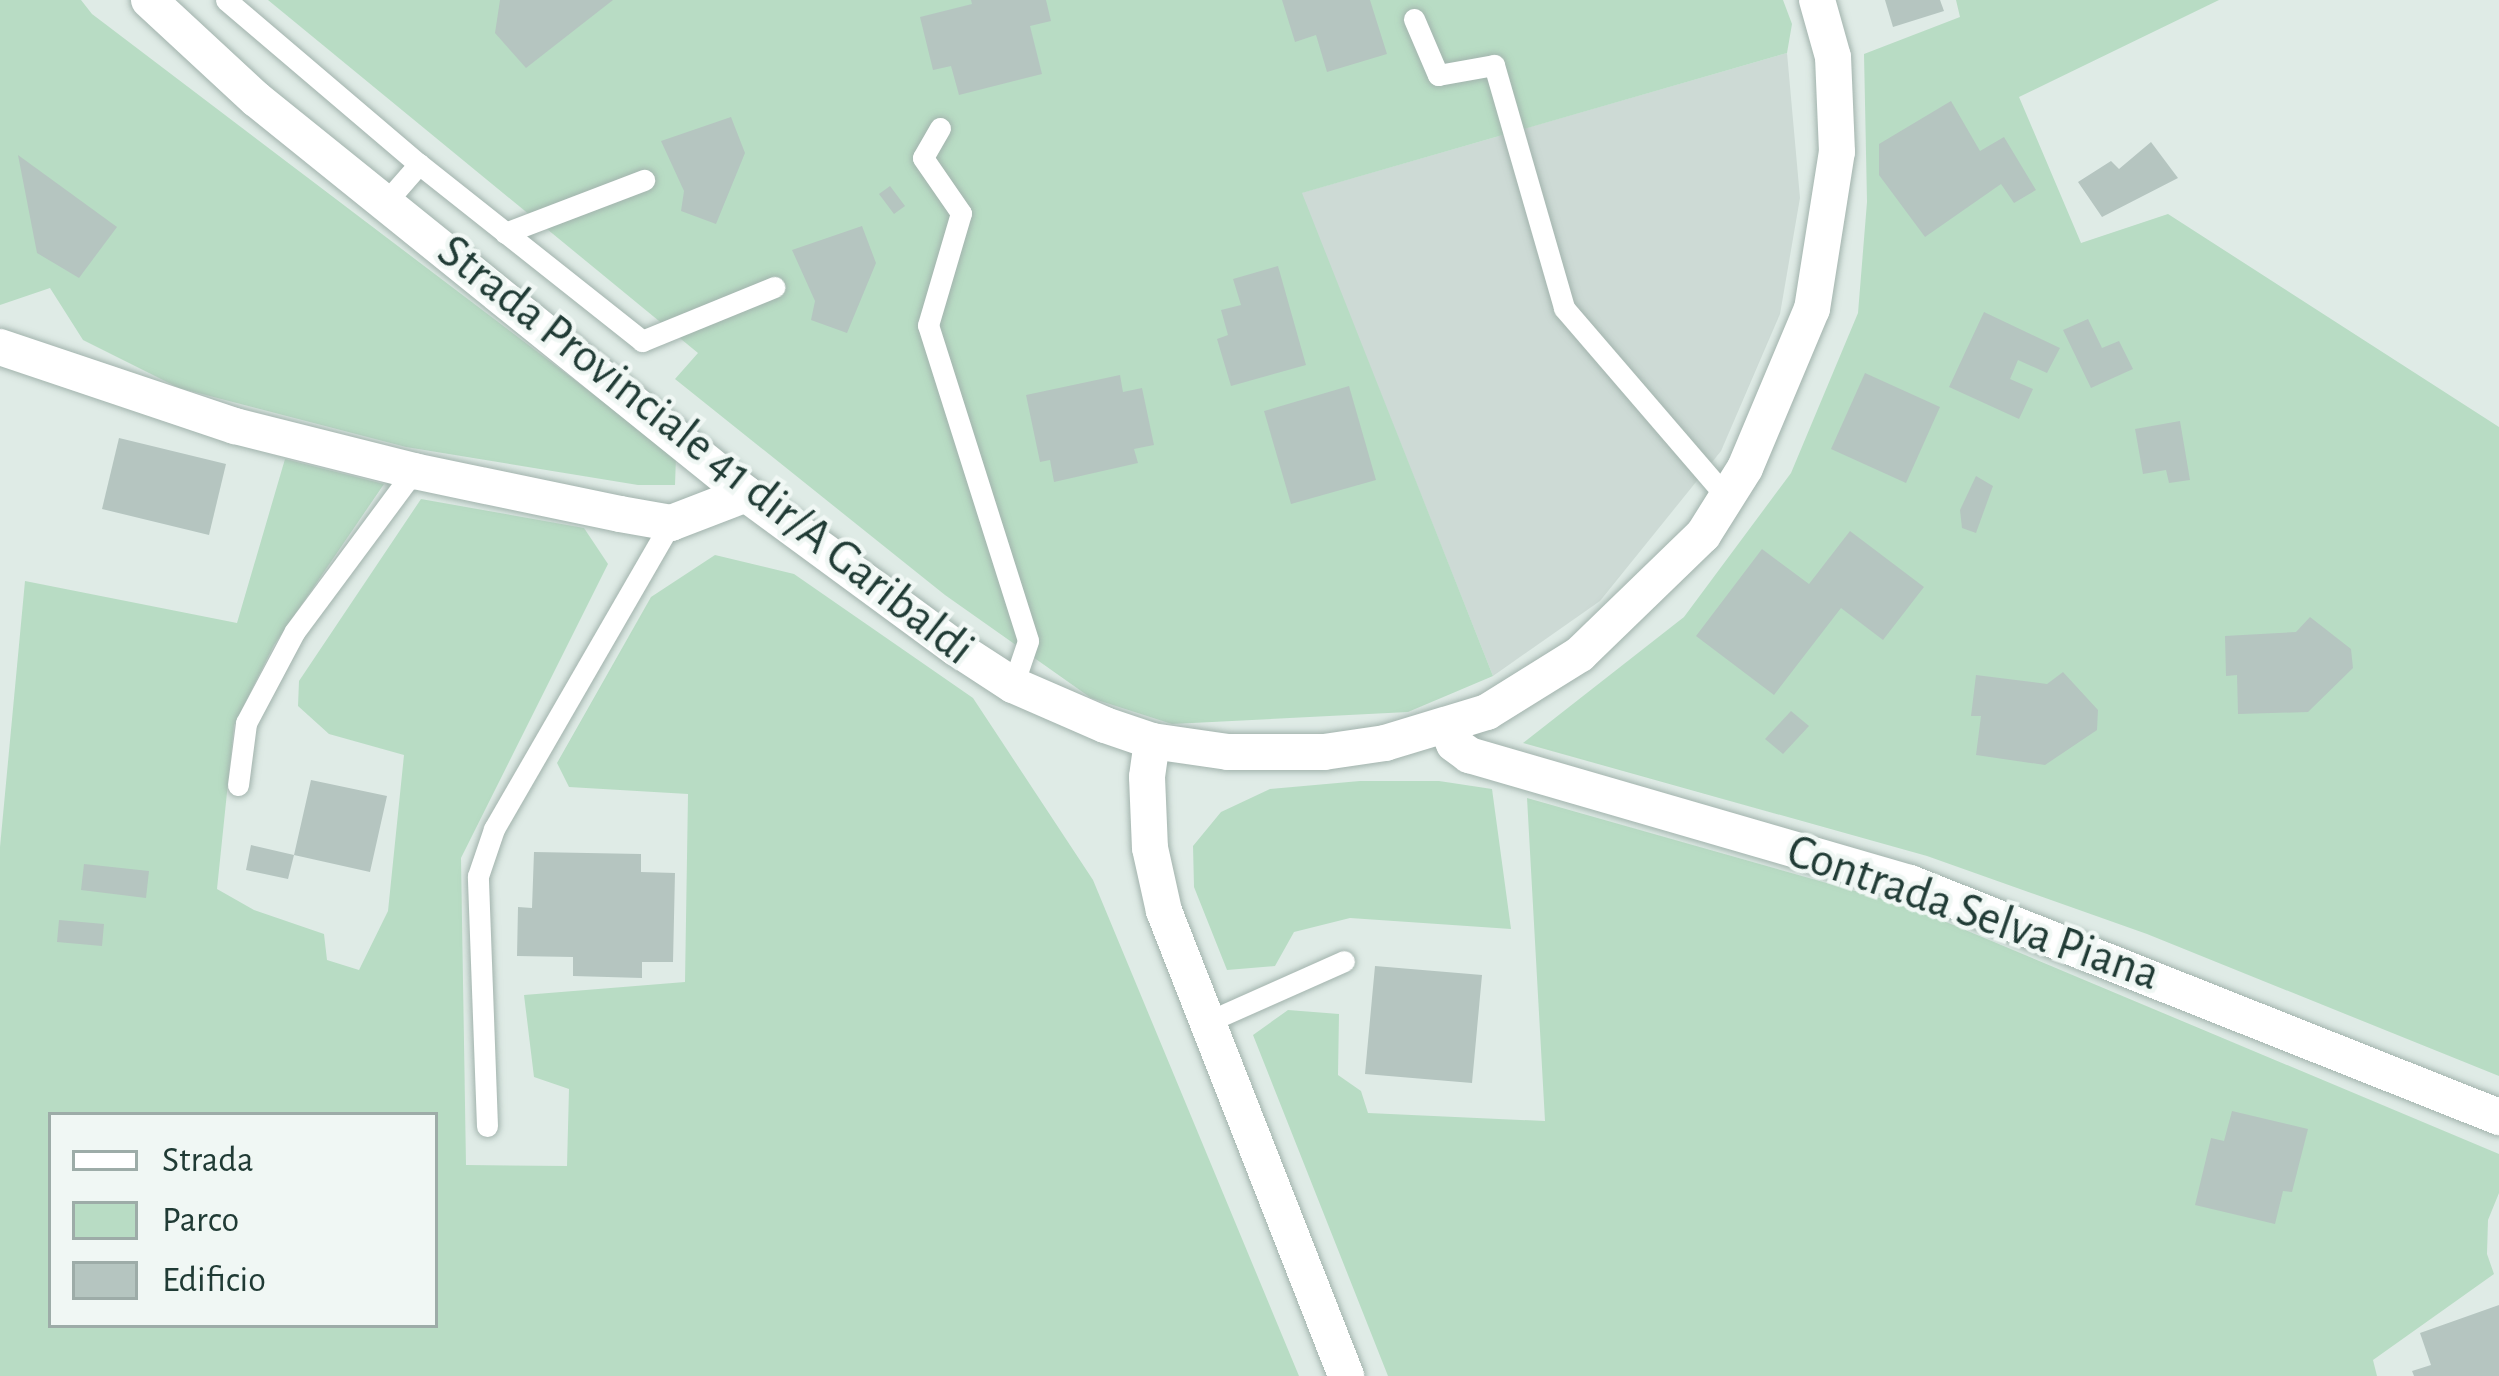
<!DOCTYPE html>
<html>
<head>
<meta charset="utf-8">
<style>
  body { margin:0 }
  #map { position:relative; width:2499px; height:1376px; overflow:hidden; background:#dfebe6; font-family:"Alegreya Sans",sans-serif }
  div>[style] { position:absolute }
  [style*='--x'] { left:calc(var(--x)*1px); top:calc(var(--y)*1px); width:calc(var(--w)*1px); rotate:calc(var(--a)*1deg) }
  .built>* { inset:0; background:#cddad5 }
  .green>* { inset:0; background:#b8dcc4 }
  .building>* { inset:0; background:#b5c5c0 }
  .roads { filter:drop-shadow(0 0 3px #a2b3ad) drop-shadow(0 0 3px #a2b3ad) }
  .lane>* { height:21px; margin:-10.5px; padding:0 10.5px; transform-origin:10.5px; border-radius:10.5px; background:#fff }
  .street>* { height:36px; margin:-18px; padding:0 18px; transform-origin:18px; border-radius:18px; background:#fff }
  .secondary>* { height:36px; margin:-18px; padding:0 18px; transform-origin:18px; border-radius:18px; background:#fff }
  span { translate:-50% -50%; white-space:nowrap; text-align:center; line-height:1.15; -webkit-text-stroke:9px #f0f7f4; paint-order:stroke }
  .street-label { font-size:48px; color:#203b35 }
  .legend { position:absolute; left:48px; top:1112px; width:390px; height:216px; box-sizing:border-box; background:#f0f7f4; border:3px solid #9daca8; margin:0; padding:15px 21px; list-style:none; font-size:36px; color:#203b35 }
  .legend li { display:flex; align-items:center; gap:24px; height:60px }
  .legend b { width:60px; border:3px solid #9daca8 }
</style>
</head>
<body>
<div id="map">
  <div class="built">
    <div style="clip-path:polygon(1787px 53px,1800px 198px,1780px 314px,1721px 451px,1600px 601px,1493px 676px,1301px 193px)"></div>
  </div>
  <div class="green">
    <div style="clip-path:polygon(0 0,81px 0,92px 14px,676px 457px,675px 485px,638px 485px,406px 447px,179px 388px,83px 340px,50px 288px,0 305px)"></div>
    <div style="clip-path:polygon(268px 0,1783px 0,1792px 24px,1787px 53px,1302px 193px,1493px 676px,1408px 712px,1172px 724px,1091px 698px,945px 595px,675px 379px,698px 353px)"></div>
    <div style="clip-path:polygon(1956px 0,2219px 0,2019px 97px,2081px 243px,2168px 214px,2499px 427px,2499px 1076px,2147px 934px,1927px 856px,1523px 743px,1684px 617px,1791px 473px,1858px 313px,1867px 202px,1864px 54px,1960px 17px)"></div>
    <div style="clip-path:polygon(evenodd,285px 459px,384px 484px,274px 645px,234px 725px,217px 889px,254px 910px,324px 934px,327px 960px,359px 970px,388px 911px,404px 755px,329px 734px,298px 706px,299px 681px,421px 499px,584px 528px,608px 564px,461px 858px,466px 1165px,567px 1166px,569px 1089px,534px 1077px,524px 995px,685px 982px,688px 794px,569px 787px,557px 763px,651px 597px,715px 555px,794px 574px,973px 698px,1093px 880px,1299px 1376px,0 1376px,0 847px,25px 581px,237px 623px,285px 459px,51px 1115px,435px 1115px,435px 1325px,51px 1325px,51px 1115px)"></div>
    <div style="clip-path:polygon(1360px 781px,1439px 781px,1492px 789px,1511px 929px,1350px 918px,1294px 932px,1275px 966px,1227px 970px,1194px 887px,1193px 846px,1221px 812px,1270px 789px)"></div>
    <div style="clip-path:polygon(1527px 798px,1908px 906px,2499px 1154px,2499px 1193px,2488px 1220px,2487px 1254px,2494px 1274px,2373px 1360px,2377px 1376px,1388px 1376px,1253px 1035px,1288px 1010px,1339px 1014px,1338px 1075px,1361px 1091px,1368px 1113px,1545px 1121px)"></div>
  </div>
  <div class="building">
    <div style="clip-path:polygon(500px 0,613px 0,526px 68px,495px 33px)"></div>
    <div style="clip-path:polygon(971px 0,1046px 0,1051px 21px,1030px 26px,1042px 74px,959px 95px,951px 66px,933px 70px,920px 17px,972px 4px)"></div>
    <div style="clip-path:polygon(1282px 0,1370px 0,1387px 54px,1327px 72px,1316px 35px,1295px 42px)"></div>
    <div style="clip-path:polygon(1885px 0,1940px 0,1944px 11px,1893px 27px)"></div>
    <div style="clip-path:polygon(1951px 101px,1980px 151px,2004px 137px,2036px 190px,2014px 203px,2001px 184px,1925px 237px,1879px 175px,1879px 144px)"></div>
    <div style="clip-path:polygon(731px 117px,745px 153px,716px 224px,681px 211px,684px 191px,661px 141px)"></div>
    <div style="clip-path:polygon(2151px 142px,2178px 178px,2102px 217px,2078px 182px,2111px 161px,2119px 169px)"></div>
    <div style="clip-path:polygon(18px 155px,117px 227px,79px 278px,37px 253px)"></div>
    <div style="clip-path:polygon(890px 186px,905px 206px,894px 214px,879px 194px)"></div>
    <div style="clip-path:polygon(862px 226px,876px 263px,847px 333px,811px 320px,815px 301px,792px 250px)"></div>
    <div style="clip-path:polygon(1278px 266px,1306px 365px,1231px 386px,1217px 339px,1228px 335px,1221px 310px,1241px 305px,1233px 279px)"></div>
    <div style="clip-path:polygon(1984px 312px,2060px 348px,2047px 373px,2018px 360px,2010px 379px,2033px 389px,2019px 419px,1949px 387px)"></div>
    <div style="clip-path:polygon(2088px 319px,2102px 348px,2119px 341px,2133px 369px,2091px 388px,2063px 330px)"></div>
    <div style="clip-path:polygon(1865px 373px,1940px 407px,1906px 483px,1831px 449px)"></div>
    <div style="clip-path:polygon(1120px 375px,1123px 392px,1142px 388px,1154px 445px,1134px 449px,1138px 463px,1054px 482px,1050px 460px,1040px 462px,1026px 395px)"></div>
    <div style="clip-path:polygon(1349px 386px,1376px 480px,1291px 504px,1264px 411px)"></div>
    <div style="clip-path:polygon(2180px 421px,2190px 480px,2169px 483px,2166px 470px,2143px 474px,2135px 429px)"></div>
    <div style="clip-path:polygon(119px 438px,226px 464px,209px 535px,102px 509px)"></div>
    <div style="clip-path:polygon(1976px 476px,1993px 486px,1976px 533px,1962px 528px,1960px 510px)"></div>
    <div style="clip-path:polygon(1850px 531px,1924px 587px,1883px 640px,1841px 608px,1774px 695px,1696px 636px,1762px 549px,1809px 584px)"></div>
    <div style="clip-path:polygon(2310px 617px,2351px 649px,2353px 668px,2308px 712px,2238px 714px,2237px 675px,2226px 676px,2225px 636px,2296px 632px)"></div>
    <div style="clip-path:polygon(2063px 672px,2098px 710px,2097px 730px,2045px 765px,1976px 755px,1981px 716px,1971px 716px,1976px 675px,2047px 684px)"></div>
    <div style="clip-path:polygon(1791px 711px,1809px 726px,1783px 754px,1765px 739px)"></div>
    <div style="clip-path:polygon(311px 780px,387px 796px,370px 872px,294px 855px,288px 879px,246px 870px,251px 845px,294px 855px)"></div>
    <div style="clip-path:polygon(534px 852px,641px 854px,641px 872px,675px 873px,673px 962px,642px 962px,642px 978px,573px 976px,573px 957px,517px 956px,518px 907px,532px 908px)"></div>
    <div style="clip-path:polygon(84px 864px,149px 871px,146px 898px,81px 890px)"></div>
    <div style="clip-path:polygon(59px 920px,104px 924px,102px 946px,57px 942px)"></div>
    <div style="clip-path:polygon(1375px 966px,1482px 975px,1472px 1083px,1365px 1074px)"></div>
    <div style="clip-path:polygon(2232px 1111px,2308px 1129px,2292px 1192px,2283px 1191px,2275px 1224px,2195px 1205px,2211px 1138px,2224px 1141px)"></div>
    <div style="clip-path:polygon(2499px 1305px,2499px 1376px,2414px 1376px,2412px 1371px,2431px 1365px,2420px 1333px)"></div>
  </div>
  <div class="roads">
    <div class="lane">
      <div style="--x:226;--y:0;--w:253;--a:40.4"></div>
      <div style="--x:419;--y:164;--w:285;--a:38.4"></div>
      <div style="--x:642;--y:341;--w:143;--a:-22.2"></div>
      <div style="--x:1414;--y:19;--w:61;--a:66.8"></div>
      <div style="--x:1438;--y:75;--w:57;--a:-10.1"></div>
      <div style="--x:1494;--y:65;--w:253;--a:73.9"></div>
      <div style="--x:1564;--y:308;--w:252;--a:49.3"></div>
      <div style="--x:940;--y:128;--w:34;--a:120"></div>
      <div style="--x:923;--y:158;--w:67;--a:55.4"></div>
      <div style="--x:961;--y:213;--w:117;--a:106.4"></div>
      <div style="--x:928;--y:325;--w:331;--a:72.4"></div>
      <div style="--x:1028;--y:641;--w:46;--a:108.8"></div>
      <div style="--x:385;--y:203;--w:52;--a:-48.9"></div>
      <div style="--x:505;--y:233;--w:149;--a:-20.9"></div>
      <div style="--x:238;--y:785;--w:63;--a:-82.6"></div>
      <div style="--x:246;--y:723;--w:104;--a:-62"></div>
      <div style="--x:295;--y:631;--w:199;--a:-53.4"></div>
      <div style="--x:1205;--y:1023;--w:152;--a:-24"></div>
      <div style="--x:487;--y:1126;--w:250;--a:-92.1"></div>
      <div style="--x:478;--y:876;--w:50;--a:-71.2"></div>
      <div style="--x:494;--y:829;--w:354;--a:-60"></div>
    </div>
    <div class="street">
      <div style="--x:0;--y:347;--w:248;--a:18.6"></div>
      <div style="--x:235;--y:426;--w:185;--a:14.1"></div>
      <div style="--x:414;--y:471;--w:210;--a:11.8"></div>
      <div style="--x:620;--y:514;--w:52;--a:10"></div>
      <div style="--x:671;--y:523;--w:80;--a:-21.1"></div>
    </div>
    <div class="secondary">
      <div style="--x:149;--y:0;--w:146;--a:42.8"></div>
      <div style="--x:256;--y:99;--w:629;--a:38.87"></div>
      <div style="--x:746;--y:494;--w:260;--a:36.3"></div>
      <div style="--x:956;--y:648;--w:68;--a:33"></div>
      <div style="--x:1013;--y:685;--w:100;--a:23.5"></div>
      <div style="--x:1105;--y:725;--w:50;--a:18.8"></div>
      <div style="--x:1152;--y:741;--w:77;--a:8.2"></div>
      <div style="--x:1228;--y:752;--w:96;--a:0"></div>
      <div style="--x:1324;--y:752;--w:62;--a:-8.4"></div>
      <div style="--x:1385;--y:743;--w:107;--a:-16.9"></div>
      <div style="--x:1487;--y:712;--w:110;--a:-31.9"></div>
      <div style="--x:1580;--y:654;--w:171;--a:-44.1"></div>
      <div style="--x:1703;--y:535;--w:79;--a:-57.9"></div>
      <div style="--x:1745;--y:468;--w:173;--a:-67.2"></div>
      <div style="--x:1812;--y:309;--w:159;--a:-81"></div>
      <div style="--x:1837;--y:152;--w:95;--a:-92.4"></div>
      <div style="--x:1833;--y:57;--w:59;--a:-105.7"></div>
      <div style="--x:1447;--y:728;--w:17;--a:66"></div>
      <div style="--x:1454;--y:744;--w:19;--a:36"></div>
      <div style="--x:1469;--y:755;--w:459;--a:16.2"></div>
      <div style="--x:1910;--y:883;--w:634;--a:21.67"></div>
      <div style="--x:1152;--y:741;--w:36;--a:98"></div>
      <div style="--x:1147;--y:777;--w:71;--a:87.6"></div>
      <div style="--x:1150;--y:848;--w:65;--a:77.5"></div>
      <div style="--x:1164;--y:911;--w:499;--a:68.6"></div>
    </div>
  </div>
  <div class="street-label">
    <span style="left:705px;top:451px;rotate:38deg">Strada Provinciale 41 dir/A Garibaldi</span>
    <span style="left:1973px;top:914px;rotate:19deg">Contrada Selva Piana</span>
  </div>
  <ul class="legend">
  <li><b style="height:15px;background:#fff"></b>Strada</li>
  <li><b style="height:33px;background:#b8dcc4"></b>Parco</li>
  <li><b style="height:33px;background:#b5c5c0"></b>Edificio</li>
  </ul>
</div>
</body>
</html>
